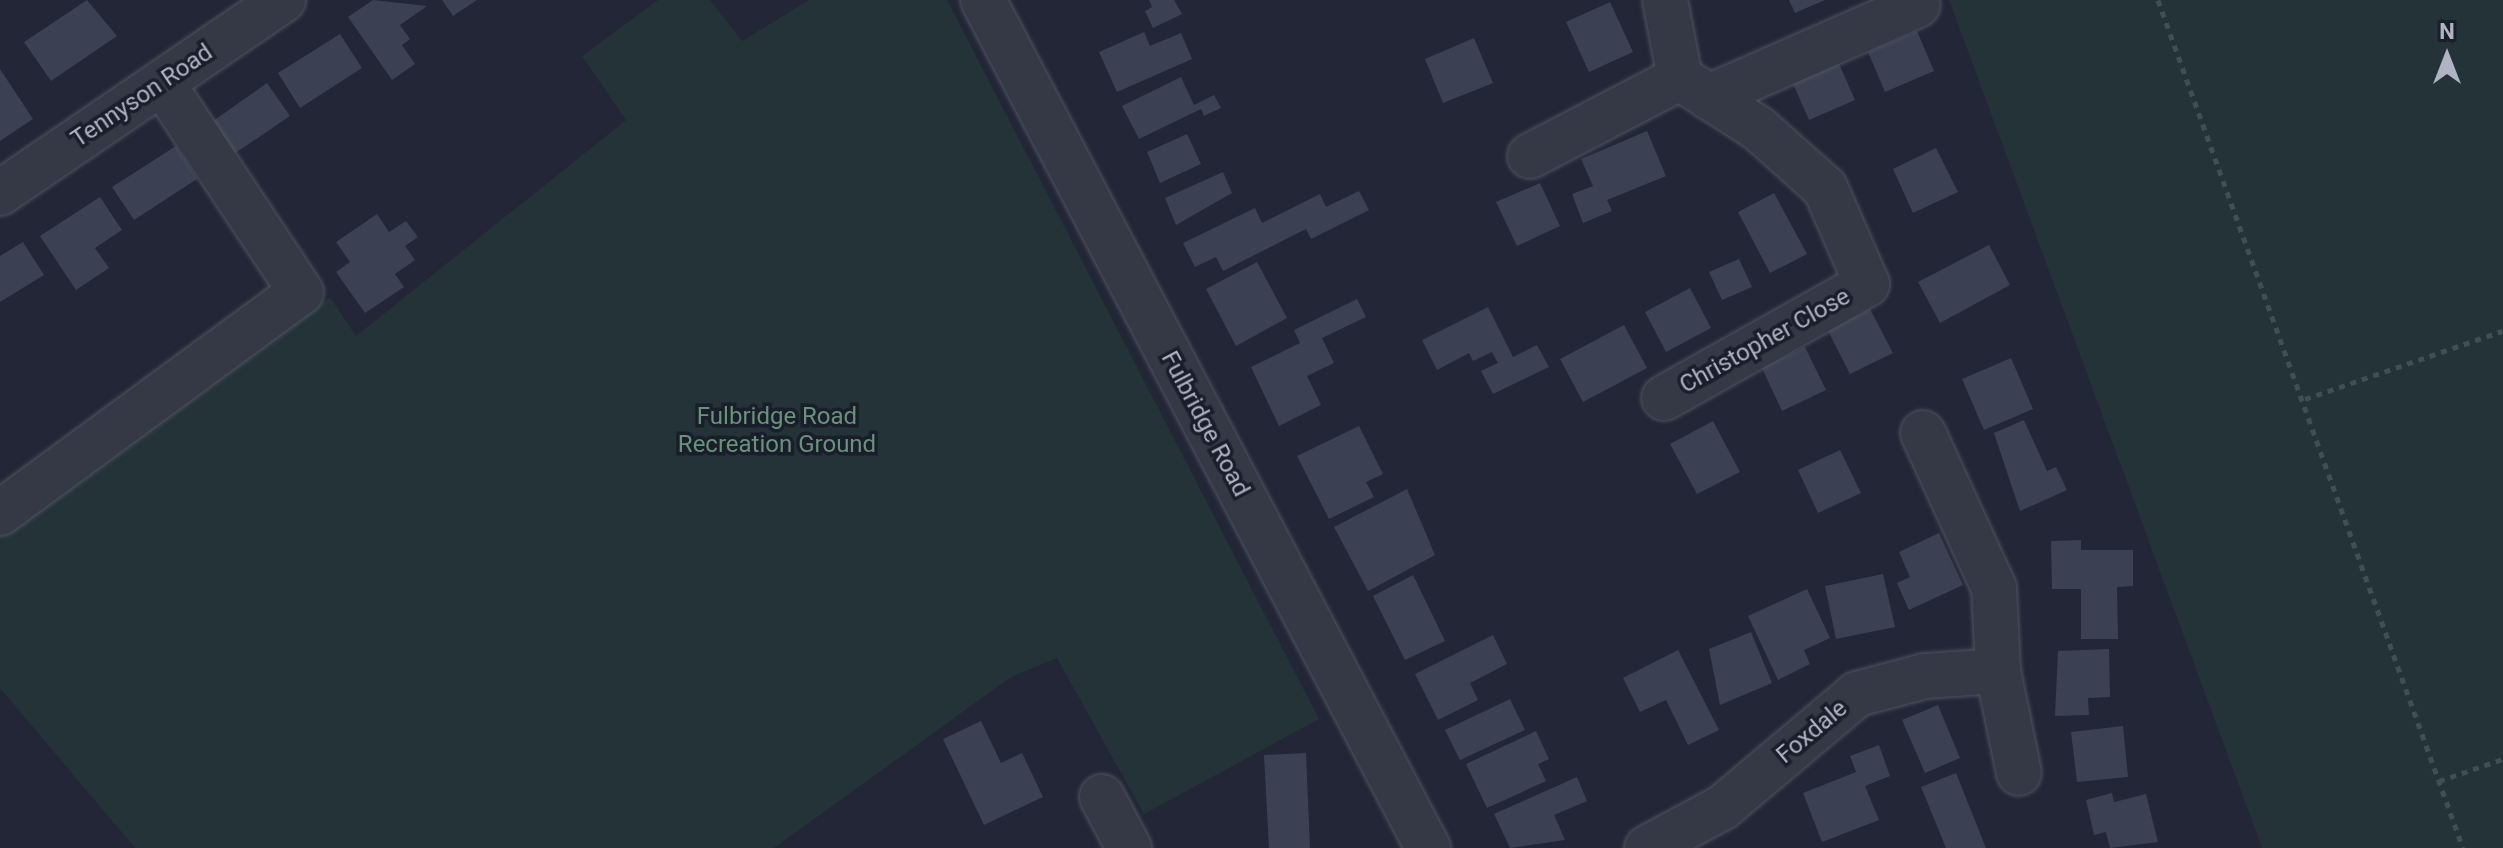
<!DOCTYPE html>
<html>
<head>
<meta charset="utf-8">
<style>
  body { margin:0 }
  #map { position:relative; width:2503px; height:848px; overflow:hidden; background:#222636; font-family:Roboto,sans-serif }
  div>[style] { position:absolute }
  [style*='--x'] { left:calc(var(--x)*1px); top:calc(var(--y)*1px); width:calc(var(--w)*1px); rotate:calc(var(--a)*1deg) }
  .green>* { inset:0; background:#243338 }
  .building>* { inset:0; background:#3b4153 }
  .path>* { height:5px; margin-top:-2.5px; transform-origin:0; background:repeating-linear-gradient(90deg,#414e54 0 6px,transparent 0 12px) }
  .roads { filter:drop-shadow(0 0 2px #4f5361) drop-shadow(0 0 2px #4f5361) }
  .minor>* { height:44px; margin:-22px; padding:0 22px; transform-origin:22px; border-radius:22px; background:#353946 }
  span { translate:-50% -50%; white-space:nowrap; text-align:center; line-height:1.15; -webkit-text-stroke:7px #1a1e2b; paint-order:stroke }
  .street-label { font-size:24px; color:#afb3c3 }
  .park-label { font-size:24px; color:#69927a }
  .north { position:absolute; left:2407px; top:16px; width:80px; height:80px; -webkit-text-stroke:6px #1a1e2b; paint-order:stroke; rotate:0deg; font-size:22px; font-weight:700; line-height:32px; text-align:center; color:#afb3c3 }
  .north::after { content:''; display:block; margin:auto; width:28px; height:36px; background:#afb3c3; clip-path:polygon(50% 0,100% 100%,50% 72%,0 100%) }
</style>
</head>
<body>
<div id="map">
  <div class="green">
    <div style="clip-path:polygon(658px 0,710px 0,742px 41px,809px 0,947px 0,1319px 719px,1144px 814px,1057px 658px,1011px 677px,774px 848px,135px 848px,0 688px,0 532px,330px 297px,356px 336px,626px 120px,582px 56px)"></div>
    <div style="clip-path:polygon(1949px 0,2503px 0,2503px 848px,2262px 848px)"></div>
  </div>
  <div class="building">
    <div style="clip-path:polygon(87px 0,117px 36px,51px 81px,24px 42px)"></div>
    <div style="clip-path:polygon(373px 0,427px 6px,400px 25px,410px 39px,402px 45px,415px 64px,392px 80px,348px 17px)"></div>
    <div style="clip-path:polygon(442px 0,477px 0,453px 16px)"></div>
    <div style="clip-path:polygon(1149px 0,1174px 0,1182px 14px,1153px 28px,1145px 11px,1152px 7px)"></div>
    <div style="clip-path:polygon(1789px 0,1825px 0,1795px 13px)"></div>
    <div style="clip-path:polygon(1610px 2px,1633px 52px,1589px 72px,1566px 22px)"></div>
    <div style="clip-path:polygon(1917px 31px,1934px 71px,1885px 92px,1868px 52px)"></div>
    <div style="clip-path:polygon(1144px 32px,1150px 46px,1181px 33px,1192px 59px,1117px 92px,1099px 52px)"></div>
    <div style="clip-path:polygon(340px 34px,362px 68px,300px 108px,278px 73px)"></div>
    <div style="clip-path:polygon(1474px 38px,1493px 83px,1443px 103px,1425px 59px)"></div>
    <div style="clip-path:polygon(1837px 59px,1855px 100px,1809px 120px,1791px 79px)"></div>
    <div style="clip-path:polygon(0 69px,33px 119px,0 141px)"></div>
    <div style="clip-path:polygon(1181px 77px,1194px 105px,1214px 95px,1221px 108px,1204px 116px,1201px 109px,1139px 139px,1122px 106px)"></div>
    <div style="clip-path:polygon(267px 83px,290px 116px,228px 158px,206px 126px)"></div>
    <div style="clip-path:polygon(1647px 131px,1666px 176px,1607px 200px,1612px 211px,1583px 223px,1572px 194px,1593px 186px,1581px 159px)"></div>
    <div style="clip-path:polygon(1187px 134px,1201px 164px,1160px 183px,1147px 152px)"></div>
    <div style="clip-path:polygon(176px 146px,197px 179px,134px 220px,112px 187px)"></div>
    <div style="clip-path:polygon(1936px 148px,1958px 192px,1913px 213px,1893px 169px)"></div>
    <div style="clip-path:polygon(1223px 172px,1232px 193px,1176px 225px,1165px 198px)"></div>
    <div style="clip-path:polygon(1540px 183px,1560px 226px,1517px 246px,1496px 202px)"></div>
    <div style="clip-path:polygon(1359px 191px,1369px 210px,1311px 239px,1306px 229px,1223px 271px,1216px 257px,1195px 267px,1183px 243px,1255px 208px,1262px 223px,1320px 194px,1326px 207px)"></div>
    <div style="clip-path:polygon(1774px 193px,1807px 254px,1770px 273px,1738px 212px)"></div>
    <div style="clip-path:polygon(100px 197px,122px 230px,95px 248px,109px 268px,76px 290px,40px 236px)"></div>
    <div style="clip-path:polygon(377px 214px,389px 232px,406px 221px,418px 237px,405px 246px,415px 260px,395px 274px,404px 287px,365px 313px,336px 272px,350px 262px,336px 242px)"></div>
    <div style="clip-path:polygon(23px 242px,44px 275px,0 302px,0 256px)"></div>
    <div style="clip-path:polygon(1989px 245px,2010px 285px,1940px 323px,1918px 282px)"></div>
    <div style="clip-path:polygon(1739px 259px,1752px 287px,1722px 300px,1709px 272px)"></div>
    <div style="clip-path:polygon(1257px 262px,1287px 318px,1236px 346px,1206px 289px)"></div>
    <div style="clip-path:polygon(1690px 288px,1711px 328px,1666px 352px,1645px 312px)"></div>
    <div style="clip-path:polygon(1357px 299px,1366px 317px,1322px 338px,1334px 363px,1307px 376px,1321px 405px,1279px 426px,1251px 367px,1300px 343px,1294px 330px)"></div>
    <div style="clip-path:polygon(1488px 307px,1513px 357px,1537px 345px,1549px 367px,1493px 394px,1481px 371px,1498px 363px,1492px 352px,1473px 361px,1469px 353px,1437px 370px,1422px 340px)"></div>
    <div style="clip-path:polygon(1870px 309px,1893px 353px,1850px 374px,1828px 331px)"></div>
    <div style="clip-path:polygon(1624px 325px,1647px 368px,1583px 402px,1560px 359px)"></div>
    <div style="clip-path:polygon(1805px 347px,1826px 390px,1782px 411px,1762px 368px)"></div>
    <div style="clip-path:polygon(2011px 358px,2033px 409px,1984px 430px,1962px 379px)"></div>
    <div style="clip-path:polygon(2024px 420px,2047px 471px,2056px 467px,2067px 490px,2020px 511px,1994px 433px)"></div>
    <div style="clip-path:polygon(1713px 421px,1740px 472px,1697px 494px,1670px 444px)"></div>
    <div style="clip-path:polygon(1359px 426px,1383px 474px,1366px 482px,1374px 497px,1329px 519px,1297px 456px)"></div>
    <div style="clip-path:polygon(1840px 450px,1861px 493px,1818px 513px,1798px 470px)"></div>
    <div style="clip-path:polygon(1407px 489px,1435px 555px,1368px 591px,1334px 527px)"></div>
    <div style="clip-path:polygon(1939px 533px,1963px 585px,1909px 610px,1897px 583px,1910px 577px,1899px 552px)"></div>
    <div style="clip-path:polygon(2081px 540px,2081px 550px,2133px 550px,2133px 586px,2117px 587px,2118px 639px,2081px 639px,2081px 589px,2052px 589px,2051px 541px)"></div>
    <div style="clip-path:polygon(1883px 574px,1895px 627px,1836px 639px,1825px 586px)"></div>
    <div style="clip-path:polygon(1413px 575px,1445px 641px,1405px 660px,1373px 596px)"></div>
    <div style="clip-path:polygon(1807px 589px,1830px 638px,1804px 650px,1810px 664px,1778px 680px,1748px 616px)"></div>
    <div style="clip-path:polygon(1751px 632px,1772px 683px,1720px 705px,1709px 649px)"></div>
    <div style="clip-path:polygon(1493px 635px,1507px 664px,1470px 683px,1478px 700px,1438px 720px,1415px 674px)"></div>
    <div style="clip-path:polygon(2109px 649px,2110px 697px,2088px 698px,2089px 715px,2055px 716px,2058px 651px)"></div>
    <div style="clip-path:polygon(1678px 650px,1719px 730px,1688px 745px,1666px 700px,1640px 712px,1623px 678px)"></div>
    <div style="clip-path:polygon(1510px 699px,1525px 730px,1460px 760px,1445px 730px)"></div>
    <div style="clip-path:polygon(1938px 705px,1960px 758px,1925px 773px,1902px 720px)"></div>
    <div style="clip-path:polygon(981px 721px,1001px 763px,1022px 753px,1043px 797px,984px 825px,943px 739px)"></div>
    <div style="clip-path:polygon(2123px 726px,2128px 777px,2077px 782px,2071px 732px)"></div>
    <div style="clip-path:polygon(1536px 731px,1549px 759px,1538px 764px,1546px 781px,1487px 808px,1466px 764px)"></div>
    <div style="clip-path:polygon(1879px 745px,1890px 776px,1865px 786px,1879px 820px,1822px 842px,1803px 793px,1856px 772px,1850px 756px)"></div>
    <div style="clip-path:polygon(1306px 753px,1310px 848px,1269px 848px,1264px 755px)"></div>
    <div style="clip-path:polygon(1956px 773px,1986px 848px,1946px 848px,1921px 787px)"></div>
    <div style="clip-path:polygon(1577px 777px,1587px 801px,1554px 815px,1565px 840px,1510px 848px,1494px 814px)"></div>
    <div style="clip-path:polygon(2112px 793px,2114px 802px,2146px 794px,2158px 842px,2110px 848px,2106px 832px,2094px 835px,2086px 800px)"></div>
  </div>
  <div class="path">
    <div style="--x:2158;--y:0;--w:901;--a:70.22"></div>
    <div style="--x:2305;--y:399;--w:209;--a:-19"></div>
    <div style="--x:2439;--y:781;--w:68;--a:-19"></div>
  </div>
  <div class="roads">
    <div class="minor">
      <div style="--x:983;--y:0;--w:958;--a:62.31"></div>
      <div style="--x:1709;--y:97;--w:228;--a:-23.8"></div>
      <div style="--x:1530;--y:156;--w:169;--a:-27.5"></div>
      <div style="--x:0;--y:193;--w:343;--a:-34.3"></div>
      <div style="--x:1664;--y:398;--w:233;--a:-29.3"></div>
      <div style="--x:1867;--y:284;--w:105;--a:-113.6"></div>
      <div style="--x:1825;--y:188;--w:89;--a:-138.2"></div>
      <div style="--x:1759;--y:129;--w:94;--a:-147.2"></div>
      <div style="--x:1680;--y:78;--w:79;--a:-100.9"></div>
      <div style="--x:1923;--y:433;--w:170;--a:65.4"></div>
      <div style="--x:1994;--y:588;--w:83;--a:87.2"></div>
      <div style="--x:1998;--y:671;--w:104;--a:78.4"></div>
      <div style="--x:0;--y:513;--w:373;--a:-36.3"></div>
      <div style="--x:301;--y:292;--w:251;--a:-123.6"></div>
      <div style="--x:1102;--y:797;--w:58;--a:62.1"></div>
      <div style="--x:1647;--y:848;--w:86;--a:-28.3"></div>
      <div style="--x:1723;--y:807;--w:175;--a:-40.1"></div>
      <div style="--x:1857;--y:694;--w:70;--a:-14.8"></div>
      <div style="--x:1925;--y:676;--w:73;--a:-3.9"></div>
    </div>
  </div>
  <div class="street-label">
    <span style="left:142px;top:96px;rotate:-34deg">Tennyson Road</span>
    <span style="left:1765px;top:341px;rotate:-29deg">Christopher Close</span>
    <span style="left:1205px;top:424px;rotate:62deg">Fulbridge Road</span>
    <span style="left:1812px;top:732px;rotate:-40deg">Foxdale</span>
  </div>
  <div class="park-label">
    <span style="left:777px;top:431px">Fulbridge Road<br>Recreation Ground</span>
  </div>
  <div class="north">N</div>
</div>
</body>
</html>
